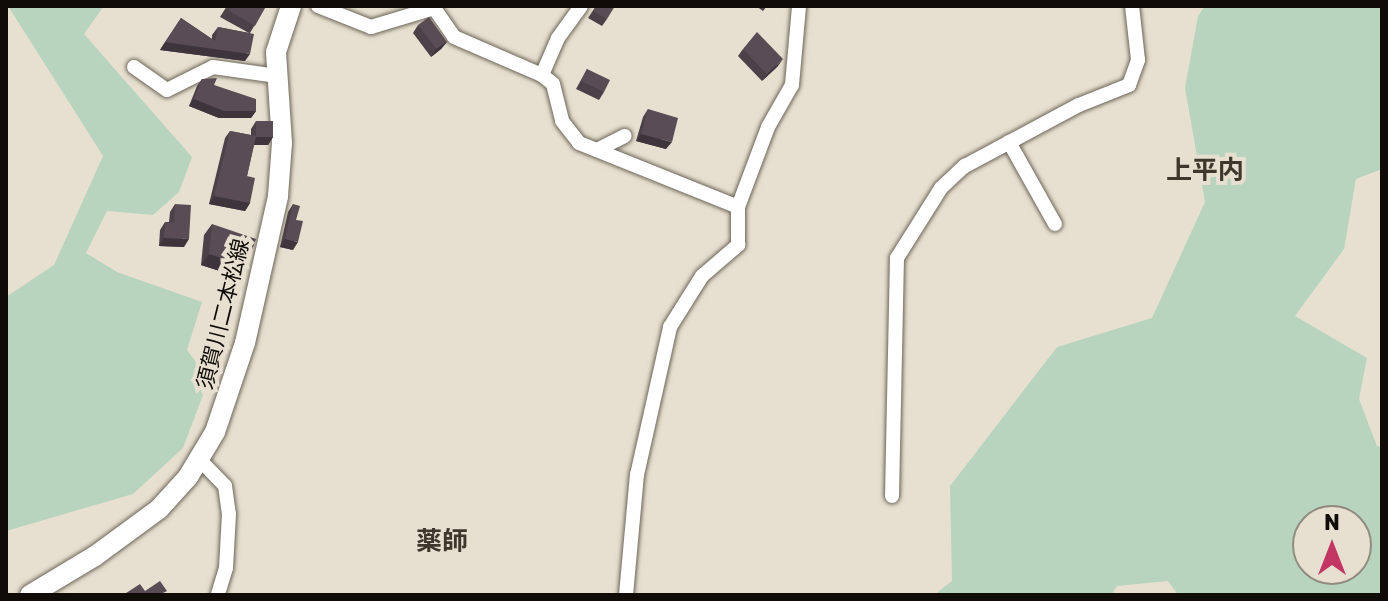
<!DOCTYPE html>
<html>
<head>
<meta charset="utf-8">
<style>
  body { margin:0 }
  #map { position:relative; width:1388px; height:601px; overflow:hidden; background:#e7e0d0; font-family:Rubik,"Noto Sans JP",sans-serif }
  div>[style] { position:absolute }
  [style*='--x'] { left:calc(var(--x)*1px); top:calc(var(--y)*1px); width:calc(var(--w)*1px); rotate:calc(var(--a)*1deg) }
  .green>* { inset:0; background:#b8d4be }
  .roads { filter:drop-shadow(0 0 2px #6c6558) drop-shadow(0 0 2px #6c6558) }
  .street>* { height:14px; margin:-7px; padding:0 7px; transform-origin:7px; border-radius:7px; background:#fff }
  .secondary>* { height:20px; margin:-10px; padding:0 10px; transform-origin:10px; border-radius:10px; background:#fff }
  .wall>* { inset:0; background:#4d4149 }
  .shaded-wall>* { inset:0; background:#3e353c }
  .building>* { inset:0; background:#594c55 }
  span { translate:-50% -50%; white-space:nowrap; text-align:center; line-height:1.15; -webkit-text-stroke:8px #e7e0d0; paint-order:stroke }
  .street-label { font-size:22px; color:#0f0c07 }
  .quarter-label { font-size:26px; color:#3e372b; font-weight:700 }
  .frame { position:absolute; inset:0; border:8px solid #0f0c07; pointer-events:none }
  .north { position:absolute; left:1292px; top:505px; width:80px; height:80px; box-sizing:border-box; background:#e7e0d0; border:2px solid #918b80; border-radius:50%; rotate:0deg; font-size:22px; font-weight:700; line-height:32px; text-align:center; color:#0f0c07 }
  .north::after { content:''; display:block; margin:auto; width:28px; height:36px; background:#c33562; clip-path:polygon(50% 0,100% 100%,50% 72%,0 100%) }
</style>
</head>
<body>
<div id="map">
  <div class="green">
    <div style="clip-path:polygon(8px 6px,104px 6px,84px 34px,192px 157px,179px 192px,153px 215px,107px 211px,86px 253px,117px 272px,202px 302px,187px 350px,209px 379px,183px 448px,133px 494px,6px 531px,6px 297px,54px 265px,103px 156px)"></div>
    <div style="clip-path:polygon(evenodd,1205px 6px,1382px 6px,1382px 169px,1356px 179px,1344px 249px,1295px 316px,1367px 358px,1359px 399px,1377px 446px,1382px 447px,1382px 595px,1178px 595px,1168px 581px,1117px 586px,1111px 595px,934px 595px,952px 581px,950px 486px,1057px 347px,1152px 318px,1205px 202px,1185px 88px,1198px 16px,1205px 6px,1308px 521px,1356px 521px,1356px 569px,1308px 569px,1308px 521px)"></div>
  </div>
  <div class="roads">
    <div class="street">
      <div style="--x:318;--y:6;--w:57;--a:21.6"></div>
      <div style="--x:371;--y:27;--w:66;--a:-16.8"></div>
      <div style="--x:434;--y:8;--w:35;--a:55"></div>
      <div style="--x:454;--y:37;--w:96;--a:23.4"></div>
      <div style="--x:542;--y:75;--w:40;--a:-66.6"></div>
      <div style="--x:558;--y:38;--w:39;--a:-54"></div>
      <div style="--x:134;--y:67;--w:40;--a:34.9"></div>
      <div style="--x:167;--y:90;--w:51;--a:-26.6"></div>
      <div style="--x:213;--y:67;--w:65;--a:8"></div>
      <div style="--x:542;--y:75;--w:14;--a:39"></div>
      <div style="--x:553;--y:84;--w:38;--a:76"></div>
      <div style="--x:562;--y:121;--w:28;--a:52"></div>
      <div style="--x:579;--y:143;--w:171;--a:21.9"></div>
      <div style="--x:738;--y:207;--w:85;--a:-69.4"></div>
      <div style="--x:768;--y:127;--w:48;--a:-60.3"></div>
      <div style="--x:792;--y:85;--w:79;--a:-84.9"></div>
      <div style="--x:1009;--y:142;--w:94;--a:60.7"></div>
      <div style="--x:597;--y:150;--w:31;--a:-27"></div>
      <div style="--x:200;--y:460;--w:36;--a:46"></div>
      <div style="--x:225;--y:486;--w:28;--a:82"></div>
      <div style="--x:229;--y:514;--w:54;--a:93.2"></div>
      <div style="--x:226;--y:568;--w:28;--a:107"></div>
      <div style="--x:892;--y:496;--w:238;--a:-88.8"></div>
      <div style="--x:897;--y:258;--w:83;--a:-57.8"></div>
      <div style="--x:941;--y:188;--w:33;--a:-43"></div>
      <div style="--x:965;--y:166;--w:129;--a:-28.2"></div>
      <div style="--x:1079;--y:105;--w:54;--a:-21.8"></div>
      <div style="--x:1129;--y:85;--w:27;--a:-70"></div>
      <div style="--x:1138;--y:60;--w:54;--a:-96.3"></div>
      <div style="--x:626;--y:595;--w:121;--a:-84.8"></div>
      <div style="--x:637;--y:475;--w:152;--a:-77.4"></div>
      <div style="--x:670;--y:327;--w:60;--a:-57.9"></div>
      <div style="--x:702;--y:276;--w:48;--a:-40.7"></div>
      <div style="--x:738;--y:245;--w:38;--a:-90"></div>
    </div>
    <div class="secondary">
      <div style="--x:30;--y:595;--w:76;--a:-31"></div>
      <div style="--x:95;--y:556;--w:79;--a:-36.3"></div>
      <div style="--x:159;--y:509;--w:43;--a:-47.8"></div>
      <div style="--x:188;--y:477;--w:52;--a:-59"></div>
      <div style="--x:215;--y:432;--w:94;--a:-71.4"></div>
      <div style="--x:245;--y:343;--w:151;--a:-77.3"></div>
      <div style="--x:278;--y:196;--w:53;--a:-85.7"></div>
      <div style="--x:282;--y:143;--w:91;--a:-93.8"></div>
      <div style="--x:276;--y:52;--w:48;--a:-71.9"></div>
    </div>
  </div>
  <div class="wall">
    <div style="clip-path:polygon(227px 6px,266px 6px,250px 33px,245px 61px,160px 50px,181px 18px,212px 39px,212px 35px,218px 27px,249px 33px,220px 17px)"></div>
    <div style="clip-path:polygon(596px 6px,607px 19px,602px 26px,588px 18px)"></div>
    <div style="clip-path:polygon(756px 6px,767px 6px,763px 11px)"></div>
    <div style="clip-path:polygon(418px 25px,447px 42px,441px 49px,431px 57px,413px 33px)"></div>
    <div style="clip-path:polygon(743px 49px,778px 66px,762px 81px,738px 56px)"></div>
    <div style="clip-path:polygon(587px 69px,604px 92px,599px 100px,576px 89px)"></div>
    <div style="clip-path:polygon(202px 79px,214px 85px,256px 111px,251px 118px,219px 118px,189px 106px,197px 86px)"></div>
    <div style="clip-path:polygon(648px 109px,666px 149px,636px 141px,643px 117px)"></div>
    <div style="clip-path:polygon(256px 121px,273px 137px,268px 145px,254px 145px,247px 176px,250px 203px,245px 211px,209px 204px,225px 138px,230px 131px,251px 135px,251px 129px)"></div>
    <div style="clip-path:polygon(175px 204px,184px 247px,159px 246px,160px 230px,165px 222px,169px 222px,170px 212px)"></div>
    <div style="clip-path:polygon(293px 204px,296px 220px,293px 250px,280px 247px,288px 212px)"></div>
    <div style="clip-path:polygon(212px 224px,240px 274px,232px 270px,229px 274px,201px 265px,204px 235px)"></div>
  </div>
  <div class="shaded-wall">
    <div style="clip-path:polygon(165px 42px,250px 54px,245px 61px,160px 50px)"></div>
    <div style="clip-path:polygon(447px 42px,441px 49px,431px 57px,436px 49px)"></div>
    <div style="clip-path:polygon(783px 59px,778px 66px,762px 81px,767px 74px)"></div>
    <div style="clip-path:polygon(194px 99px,256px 111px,251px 118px,219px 118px,189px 106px)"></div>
    <div style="clip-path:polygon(641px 134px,672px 142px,666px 149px,636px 141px)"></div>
    <div style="clip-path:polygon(256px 137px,273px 137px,268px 145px,251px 145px)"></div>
    <div style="clip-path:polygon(214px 196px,250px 203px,245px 211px,209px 204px)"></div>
    <div style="clip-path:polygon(164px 238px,189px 239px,184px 247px,159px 246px)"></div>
    <div style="clip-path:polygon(285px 239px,298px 242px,293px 250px,280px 247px)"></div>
    <div style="clip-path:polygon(209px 254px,239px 259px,248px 262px,240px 274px,232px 270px,229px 274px,201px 265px)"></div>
  </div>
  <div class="building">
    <div style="clip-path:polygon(228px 6px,266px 6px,255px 26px,226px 9px)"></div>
    <div style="clip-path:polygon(596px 6px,615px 6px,607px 19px,593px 11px)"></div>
    <div style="clip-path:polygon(429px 17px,447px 42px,436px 49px,418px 25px)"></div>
    <div style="clip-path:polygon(181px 18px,215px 41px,218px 27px,254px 34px,250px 54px,165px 42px)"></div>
    <div style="clip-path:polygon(757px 32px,783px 59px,767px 74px,743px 49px)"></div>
    <div style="clip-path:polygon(587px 69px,610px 80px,604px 92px,581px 81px)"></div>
    <div style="clip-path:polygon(217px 78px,214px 85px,256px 99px,256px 111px,224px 111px,194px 99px,202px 79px)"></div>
    <div style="clip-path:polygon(648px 109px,678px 118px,672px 142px,641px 134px)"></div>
    <div style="clip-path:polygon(256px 121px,273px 121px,273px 137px,256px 137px)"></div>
    <div style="clip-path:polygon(230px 131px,256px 136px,247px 176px,255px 178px,250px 203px,214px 196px)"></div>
    <div style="clip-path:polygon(175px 204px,191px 205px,189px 239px,164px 238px,165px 222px,174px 223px)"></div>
    <div style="clip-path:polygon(293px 204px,300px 206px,296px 220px,303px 221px,298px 242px,285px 239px)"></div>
    <div style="clip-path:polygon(212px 224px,256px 239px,248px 262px,239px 259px,237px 263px,209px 254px)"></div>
    <div style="clip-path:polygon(160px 581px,167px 591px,159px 595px,123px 595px,140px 584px,145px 591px)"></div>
  </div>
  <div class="street-label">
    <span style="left:223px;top:314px;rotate:-76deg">須賀川二本松線</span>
  </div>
  <div class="quarter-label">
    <span style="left:1205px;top:171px">上平内</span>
    <span style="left:442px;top:542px">薬師</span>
  </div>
  <div class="frame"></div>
  <div class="north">N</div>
</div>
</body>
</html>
